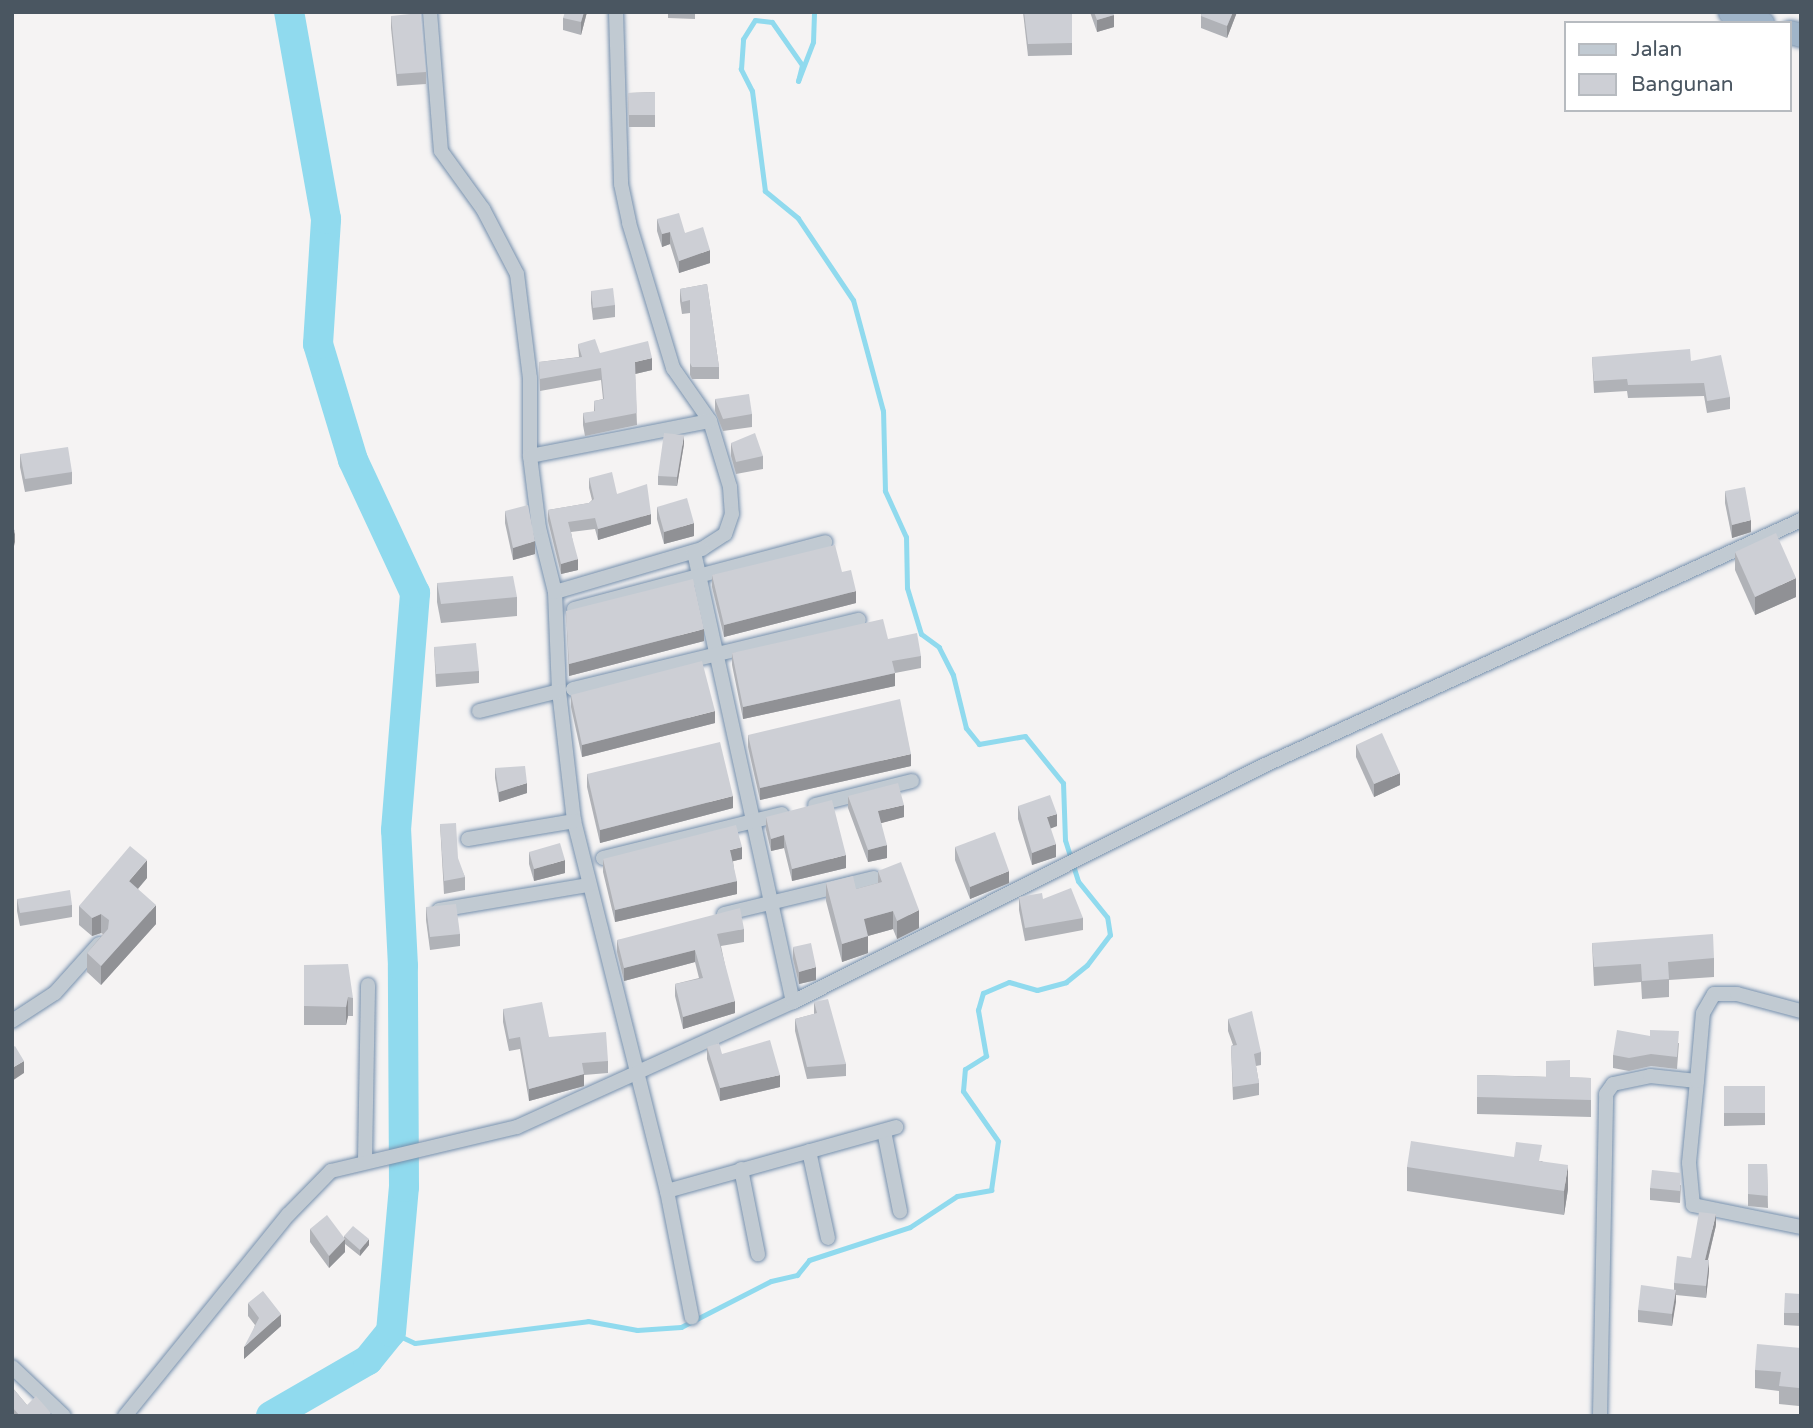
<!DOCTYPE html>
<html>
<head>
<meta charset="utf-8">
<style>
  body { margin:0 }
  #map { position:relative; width:1813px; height:1428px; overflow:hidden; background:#f5f3f3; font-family:"Varela Round",sans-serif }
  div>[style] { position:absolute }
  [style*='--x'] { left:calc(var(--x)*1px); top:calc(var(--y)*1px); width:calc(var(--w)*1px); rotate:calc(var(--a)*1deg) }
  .stream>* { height:5px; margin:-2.5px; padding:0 2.5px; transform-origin:2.5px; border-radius:2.5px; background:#90daee }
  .river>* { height:30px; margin:-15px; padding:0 15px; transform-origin:15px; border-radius:15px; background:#90daee }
  .roads { filter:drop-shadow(0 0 2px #7690ad) drop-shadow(0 0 2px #7690ad) }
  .minor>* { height:14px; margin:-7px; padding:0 7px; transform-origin:7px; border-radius:7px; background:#c1cad2 }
  .trunk>* { height:23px; margin:-11.5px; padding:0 11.5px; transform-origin:11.5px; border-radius:11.5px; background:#9fb4c9 }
  .wall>* { inset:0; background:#b0b2b7 }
  .shaded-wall>* { inset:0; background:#909195 }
  .building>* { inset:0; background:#cdcfd5 }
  span { translate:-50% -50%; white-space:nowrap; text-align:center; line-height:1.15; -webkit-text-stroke:6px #fff; paint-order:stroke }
  .frame { position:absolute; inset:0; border:14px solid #4a5661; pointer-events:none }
  .legend { position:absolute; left:1564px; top:21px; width:228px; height:91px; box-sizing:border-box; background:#fff; border:2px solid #b7bbc0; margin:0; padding:9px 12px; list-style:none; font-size:21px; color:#4a5661 }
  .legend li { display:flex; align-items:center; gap:14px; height:35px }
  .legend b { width:35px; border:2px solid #b7bbc0 }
</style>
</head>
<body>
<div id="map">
  <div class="stream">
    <div style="--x:391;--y:1332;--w:26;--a:25"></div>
    <div style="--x:415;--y:1343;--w:174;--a:-7.2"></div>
    <div style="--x:588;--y:1321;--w:50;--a:10.4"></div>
    <div style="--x:637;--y:1330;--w:44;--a:-3.9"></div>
    <div style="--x:681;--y:1327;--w:101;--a:-27.1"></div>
    <div style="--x:771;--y:1281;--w:27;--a:-13"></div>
    <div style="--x:797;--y:1275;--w:19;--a:-51"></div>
    <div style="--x:809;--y:1260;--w:106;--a:-18.1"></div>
    <div style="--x:910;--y:1227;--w:56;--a:-33.4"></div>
    <div style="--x:957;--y:1196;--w:35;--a:-10"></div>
    <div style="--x:991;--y:1190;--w:49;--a:-81.9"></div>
    <div style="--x:998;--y:1141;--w:61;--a:-125"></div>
    <div style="--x:963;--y:1091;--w:22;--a:-85"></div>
    <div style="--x:965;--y:1069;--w:25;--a:-32"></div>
    <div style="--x:986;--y:1056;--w:47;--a:-99.9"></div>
    <div style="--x:978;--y:1010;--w:18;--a:-74"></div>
    <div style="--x:983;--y:993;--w:28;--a:-23"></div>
    <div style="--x:1009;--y:982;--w:29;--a:16"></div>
    <div style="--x:1037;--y:990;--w:30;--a:-15"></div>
    <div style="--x:1066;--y:982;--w:27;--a:-39"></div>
    <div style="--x:1087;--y:965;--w:38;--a:-53"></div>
    <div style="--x:1110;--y:935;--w:18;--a:-99"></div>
    <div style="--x:1107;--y:917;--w:46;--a:-128.9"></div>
    <div style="--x:1078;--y:881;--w:43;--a:-107.6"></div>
    <div style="--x:1065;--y:840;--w:57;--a:-92"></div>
    <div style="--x:1063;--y:783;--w:60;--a:-129"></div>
    <div style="--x:1025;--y:736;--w:47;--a:170.1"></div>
    <div style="--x:979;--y:744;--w:21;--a:-129"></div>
    <div style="--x:966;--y:728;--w:55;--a:-103.8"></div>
    <div style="--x:953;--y:675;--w:31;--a:-117"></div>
    <div style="--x:939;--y:647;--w:22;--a:-144"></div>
    <div style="--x:921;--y:634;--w:48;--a:-106.9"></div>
    <div style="--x:907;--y:588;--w:51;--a:-91.1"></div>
    <div style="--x:906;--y:537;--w:51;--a:-114.5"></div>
    <div style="--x:885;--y:491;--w:80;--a:-91.4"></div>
    <div style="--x:883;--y:411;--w:115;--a:-105.1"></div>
    <div style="--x:853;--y:300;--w:99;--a:-123.9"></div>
    <div style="--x:798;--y:218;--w:43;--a:-140.7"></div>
    <div style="--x:765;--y:191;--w:101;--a:-97.4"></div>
    <div style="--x:752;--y:91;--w:25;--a:-117"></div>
    <div style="--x:741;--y:69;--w:30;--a:-86"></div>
    <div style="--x:743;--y:39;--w:22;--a:-58"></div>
    <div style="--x:755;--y:20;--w:17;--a:7"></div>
    <div style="--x:772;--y:22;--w:52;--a:55.1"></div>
    <div style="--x:802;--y:65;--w:16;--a:104"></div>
    <div style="--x:798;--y:81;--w:42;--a:-69"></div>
    <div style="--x:813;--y:42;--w:30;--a:-88"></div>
  </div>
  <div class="river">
    <div style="--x:271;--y:1416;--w:112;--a:-30"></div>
    <div style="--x:368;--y:1360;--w:36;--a:-51"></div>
    <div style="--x:391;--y:1332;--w:146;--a:-84.9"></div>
    <div style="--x:404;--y:1187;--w:221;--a:-90.3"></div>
    <div style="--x:403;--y:966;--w:136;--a:-92.9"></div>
    <div style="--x:396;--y:830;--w:238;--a:-85.4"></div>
    <div style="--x:415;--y:593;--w:147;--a:-115"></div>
    <div style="--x:353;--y:460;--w:121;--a:-106.8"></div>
    <div style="--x:318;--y:344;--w:125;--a:-86.3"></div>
    <div style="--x:326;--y:219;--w:210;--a:-100.1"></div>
  </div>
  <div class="roads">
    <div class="minor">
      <div style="--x:430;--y:12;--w:139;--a:85.5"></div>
      <div style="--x:441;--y:151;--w:72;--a:54.1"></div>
      <div style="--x:483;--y:209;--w:73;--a:62.4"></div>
      <div style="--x:517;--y:274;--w:105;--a:82.9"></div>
      <div style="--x:530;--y:378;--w:78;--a:90"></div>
      <div style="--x:616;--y:12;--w:172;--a:88.3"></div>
      <div style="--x:621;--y:184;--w:40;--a:78"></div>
      <div style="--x:629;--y:223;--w:152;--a:73.1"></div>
      <div style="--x:673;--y:368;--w:65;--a:55.1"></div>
      <div style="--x:710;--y:421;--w:69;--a:73.1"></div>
      <div style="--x:730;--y:487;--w:27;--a:86"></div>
      <div style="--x:732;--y:514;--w:21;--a:109"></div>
      <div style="--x:725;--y:534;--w:27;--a:147"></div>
      <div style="--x:702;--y:549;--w:153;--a:163.7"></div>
      <div style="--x:555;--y:592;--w:99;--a:87.7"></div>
      <div style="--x:559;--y:691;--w:131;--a:83.4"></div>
      <div style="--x:574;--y:821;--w:382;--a:75.9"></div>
      <div style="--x:667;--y:1191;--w:129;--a:78.9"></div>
      <div style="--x:694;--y:552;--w:461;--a:77.6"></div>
      <div style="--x:555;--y:592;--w:66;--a:-104"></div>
      <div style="--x:539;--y:528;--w:73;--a:-97.1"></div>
      <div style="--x:530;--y:456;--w:183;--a:-11"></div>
      <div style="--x:574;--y:609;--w:260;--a:-14.9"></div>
      <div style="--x:573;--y:689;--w:294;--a:-13.6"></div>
      <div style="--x:479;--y:711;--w:82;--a:-14"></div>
      <div style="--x:815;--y:805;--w:100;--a:-13.9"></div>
      <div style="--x:468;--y:839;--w:108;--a:-9.6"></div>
      <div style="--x:603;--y:858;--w:184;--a:-13.8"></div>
      <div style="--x:439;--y:910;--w:152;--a:-9.5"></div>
      <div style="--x:724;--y:914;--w:154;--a:-13.5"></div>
      <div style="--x:12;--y:1021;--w:51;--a:-33.1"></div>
      <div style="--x:55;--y:993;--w:66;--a:-48.1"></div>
      <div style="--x:1697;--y:1081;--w:82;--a:95.6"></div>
      <div style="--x:1689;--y:1163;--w:42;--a:84.6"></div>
      <div style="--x:1693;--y:1205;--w:110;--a:11.5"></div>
      <div style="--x:884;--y:1131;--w:82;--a:78.7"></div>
      <div style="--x:809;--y:1151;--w:89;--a:77.7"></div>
      <div style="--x:365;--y:1160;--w:175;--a:-89"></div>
      <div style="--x:741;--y:1169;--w:87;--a:78.7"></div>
      <div style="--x:667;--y:1191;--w:238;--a:-15.6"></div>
      <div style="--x:12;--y:1367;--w:71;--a:43.3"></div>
      <div style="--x:125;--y:1416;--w:259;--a:-51"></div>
      <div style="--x:288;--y:1215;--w:62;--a:-45.7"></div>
      <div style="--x:331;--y:1171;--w:191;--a:-13.3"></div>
      <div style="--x:517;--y:1127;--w:303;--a:-24.4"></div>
      <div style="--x:793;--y:1002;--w:528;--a:-26.66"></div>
      <div style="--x:1265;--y:765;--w:589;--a:-24.56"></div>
      <div style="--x:1600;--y:1416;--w:322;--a:-88.9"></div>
      <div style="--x:1606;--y:1094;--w:12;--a:-55"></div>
      <div style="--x:1613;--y:1084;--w:38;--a:-12"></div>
      <div style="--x:1650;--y:1076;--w:47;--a:6.1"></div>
      <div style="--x:1697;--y:1081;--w:68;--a:-85"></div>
      <div style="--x:1703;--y:1013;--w:22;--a:-60"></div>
      <div style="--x:1714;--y:994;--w:23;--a:0"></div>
      <div style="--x:1737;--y:994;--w:66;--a:14.9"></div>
    </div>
    <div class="trunk">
      <div style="--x:1730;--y:12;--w:34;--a:19"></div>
      <div style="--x:1790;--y:32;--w:11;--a:15"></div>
    </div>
  </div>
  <div class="wall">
    <div style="clip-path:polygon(587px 12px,581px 35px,563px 30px,563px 18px)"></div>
    <div style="clip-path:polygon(668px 12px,695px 12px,695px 19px,668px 18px)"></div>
    <div style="clip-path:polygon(1023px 12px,1072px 12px,1072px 55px,1028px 56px)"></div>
    <div style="clip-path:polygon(1090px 12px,1113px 12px,1114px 27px,1097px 32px)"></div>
    <div style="clip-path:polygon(1202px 12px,1237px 12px,1227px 38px,1201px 28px,1201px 16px)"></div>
    <div style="clip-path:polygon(391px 16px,426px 72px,426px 84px,397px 86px,391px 28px)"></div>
    <div style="clip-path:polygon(655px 92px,655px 127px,629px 127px,628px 93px)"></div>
    <div style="clip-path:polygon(657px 219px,685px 233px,710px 263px,679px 273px,670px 244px,662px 247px,657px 231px)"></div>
    <div style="clip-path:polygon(707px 284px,719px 367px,719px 379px,692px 379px,690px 375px,690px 313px,682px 314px,680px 301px,680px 289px)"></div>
    <div style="clip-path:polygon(591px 291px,615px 305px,615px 317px,593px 320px,591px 303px)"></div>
    <div style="clip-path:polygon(578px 344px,600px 353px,652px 370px,635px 374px,637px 425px,585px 436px,583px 425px,583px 413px,594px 412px,594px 401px,603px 399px,601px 380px,540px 391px,539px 362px,579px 357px)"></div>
    <div style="clip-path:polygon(1592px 357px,1691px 361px,1730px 397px,1730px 409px,1707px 413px,1704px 396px,1628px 398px,1627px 391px,1594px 393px)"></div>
    <div style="clip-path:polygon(715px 399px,752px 414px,752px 427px,723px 431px,715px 411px)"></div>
    <div style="clip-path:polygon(731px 443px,763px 456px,763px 469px,736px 474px,731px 456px)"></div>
    <div style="clip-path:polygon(684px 444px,677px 486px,658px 485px,658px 476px)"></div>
    <div style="clip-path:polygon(20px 454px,72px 472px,72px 484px,25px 492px,20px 467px)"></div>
    <div style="clip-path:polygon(589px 478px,617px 494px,651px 524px,598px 540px,595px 529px,571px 532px,578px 570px,561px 574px,548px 521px,548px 510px,589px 503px,592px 500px,589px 488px)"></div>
    <div style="clip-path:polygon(1725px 491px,1751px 532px,1732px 538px,1725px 503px)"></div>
    <div style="clip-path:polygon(657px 507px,694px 536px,664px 544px,657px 519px)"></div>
    <div style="clip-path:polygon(505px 511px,535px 554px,513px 560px,505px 523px)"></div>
    <div style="clip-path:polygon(1735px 552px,1796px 597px,1755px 615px,1735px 570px)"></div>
    <div style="clip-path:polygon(842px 572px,856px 603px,724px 637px,712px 587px,712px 575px)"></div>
    <div style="clip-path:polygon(437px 583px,517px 597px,517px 616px,441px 623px,437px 602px)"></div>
    <div style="clip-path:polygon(566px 611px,704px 641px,569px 676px)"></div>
    <div style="clip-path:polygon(888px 639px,921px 656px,921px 668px,895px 673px,895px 686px,743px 719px,732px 665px,732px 653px)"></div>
    <div style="clip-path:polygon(434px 647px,479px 671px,479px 683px,436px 687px)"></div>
    <div style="clip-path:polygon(571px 695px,715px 723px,582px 757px,571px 707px)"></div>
    <div style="clip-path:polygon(748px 735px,911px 766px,760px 800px,748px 747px)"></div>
    <div style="clip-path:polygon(1356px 745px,1400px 785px,1374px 797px,1356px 757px)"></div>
    <div style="clip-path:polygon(495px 768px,527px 793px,499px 802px,495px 778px)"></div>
    <div style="clip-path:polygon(587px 774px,733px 808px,600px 843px,587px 787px)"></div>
    <div style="clip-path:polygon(848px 796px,904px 817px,881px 823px,887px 858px,868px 862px,848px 808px)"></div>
    <div style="clip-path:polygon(1018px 806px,1057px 826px,1050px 828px,1056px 857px,1032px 865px,1018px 819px)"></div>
    <div style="clip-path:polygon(766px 817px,846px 868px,792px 881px,784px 848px,771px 851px,766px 830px)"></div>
    <div style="clip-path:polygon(440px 824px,465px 877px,465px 890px,444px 894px)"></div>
    <div style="clip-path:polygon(955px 847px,1009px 883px,970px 899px,955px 860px)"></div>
    <div style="clip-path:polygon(529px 852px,565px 873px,534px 881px,529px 864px)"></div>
    <div style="clip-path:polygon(603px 859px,742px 859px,733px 861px,737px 894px,615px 922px,603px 872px)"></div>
    <div style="clip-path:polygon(878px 871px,919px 928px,897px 939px,893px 929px,868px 936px,868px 953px,842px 962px,826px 901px,826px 883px,856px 889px,878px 883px)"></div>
    <div style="clip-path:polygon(147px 878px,138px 889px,156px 924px,101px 985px,87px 972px,87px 953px,103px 934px,101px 933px,92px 936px,79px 925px,79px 906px)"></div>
    <div style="clip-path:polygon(1019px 897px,1043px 899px,1083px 918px,1083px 930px,1025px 941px,1019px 910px)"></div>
    <div style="clip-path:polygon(17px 899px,72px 905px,72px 917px,20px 926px,17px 911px)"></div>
    <div style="clip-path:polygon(426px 907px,460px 934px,460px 946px,430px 950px,426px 920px)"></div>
    <div style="clip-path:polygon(744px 929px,744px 942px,721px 946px,735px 1013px,683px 1029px,675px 996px,675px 984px,699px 978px,695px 962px,624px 981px,617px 952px,617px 940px)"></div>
    <div style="clip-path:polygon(1592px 943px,1714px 958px,1714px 977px,1669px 980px,1669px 997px,1642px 999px,1641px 982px,1594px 986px)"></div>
    <div style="clip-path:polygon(793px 947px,816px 980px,799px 984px,793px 959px)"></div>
    <div style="clip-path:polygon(304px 965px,353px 998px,353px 1016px,348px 1016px,346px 1025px,304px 1025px)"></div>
    <div style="clip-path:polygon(814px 1002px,846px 1064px,846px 1076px,807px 1079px,795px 1031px,795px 1019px,814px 1014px)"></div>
    <div style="clip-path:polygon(503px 1009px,549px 1037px,608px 1061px,608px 1073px,584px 1075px,584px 1086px,529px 1101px,520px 1049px,509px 1051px,503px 1022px)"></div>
    <div style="clip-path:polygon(1228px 1019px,1261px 1052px,1261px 1065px,1256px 1066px,1259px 1083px,1259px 1095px,1233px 1100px,1231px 1046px,1233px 1045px,1228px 1031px)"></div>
    <div style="clip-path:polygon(1679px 1043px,1677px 1069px,1651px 1066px,1629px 1071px,1613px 1068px,1613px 1055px)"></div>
    <div style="clip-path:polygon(707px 1047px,722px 1054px,780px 1087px,720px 1101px,707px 1059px)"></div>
    <div style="clip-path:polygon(1477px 1075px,1591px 1078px,1591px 1117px,1477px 1114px)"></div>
    <div style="clip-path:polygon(1724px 1086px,1765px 1086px,1765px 1125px,1724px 1126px)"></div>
    <div style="clip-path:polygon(1542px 1161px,1568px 1189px,1564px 1215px,1407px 1191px,1407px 1167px)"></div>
    <div style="clip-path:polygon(1748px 1164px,1767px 1164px,1768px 1208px,1748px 1206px)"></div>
    <div style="clip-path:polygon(1681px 1185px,1680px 1203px,1650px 1200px,1650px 1188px)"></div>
    <div style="clip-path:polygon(1716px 1225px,1708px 1260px,1709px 1271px,1706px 1298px,1676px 1295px,1672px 1326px,1638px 1322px,1638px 1310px,1674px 1290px,1674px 1283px)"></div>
    <div style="clip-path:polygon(310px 1229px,344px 1238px,344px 1236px,369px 1245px,360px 1256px,345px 1244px,345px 1252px,329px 1268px,310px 1242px)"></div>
    <div style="clip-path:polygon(1800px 1229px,1801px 1229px,1801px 1260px,1799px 1260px)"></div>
    <div style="clip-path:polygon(1801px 1294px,1801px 1326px,1784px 1325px,1784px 1313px)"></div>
    <div style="clip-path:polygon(248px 1303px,281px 1326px,244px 1359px,255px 1325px,248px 1316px)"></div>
    <div style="clip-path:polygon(1801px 1348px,1799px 1406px,1779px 1404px,1779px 1391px,1755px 1388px,1755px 1370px)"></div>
    <div style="clip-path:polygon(12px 1387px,27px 1405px,51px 1416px,12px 1416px)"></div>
  </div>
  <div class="shaded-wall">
    <div style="clip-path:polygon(584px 12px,587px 12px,581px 35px,581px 22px)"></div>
    <div style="clip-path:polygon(1233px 12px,1237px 12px,1227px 38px,1227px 26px)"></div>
    <div style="clip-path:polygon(1114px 15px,1114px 27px,1097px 32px,1097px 20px)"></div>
    <div style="clip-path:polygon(670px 232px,670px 244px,662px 247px,662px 234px)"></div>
    <div style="clip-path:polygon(710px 250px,710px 263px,679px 273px,679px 261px)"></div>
    <div style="clip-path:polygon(652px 358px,652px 370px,635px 374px,635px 362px)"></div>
    <div style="clip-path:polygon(684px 435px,684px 444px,677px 486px,677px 477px)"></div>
    <div style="clip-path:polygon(651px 514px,651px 524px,598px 540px,598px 529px)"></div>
    <div style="clip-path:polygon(1751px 520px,1751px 532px,1732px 538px,1732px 525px)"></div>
    <div style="clip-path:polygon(694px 523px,694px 536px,664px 544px,664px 532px)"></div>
    <div style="clip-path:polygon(15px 530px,15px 542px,12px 554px,12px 542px)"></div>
    <div style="clip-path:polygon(535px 541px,535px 554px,513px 560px,513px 548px)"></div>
    <div style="clip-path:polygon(578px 559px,578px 570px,561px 574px,561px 564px)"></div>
    <div style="clip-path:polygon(1796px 578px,1796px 597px,1755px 615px,1755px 597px)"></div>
    <div style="clip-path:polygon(856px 591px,856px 603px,724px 637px,724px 625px)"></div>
    <div style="clip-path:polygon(704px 629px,704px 641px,569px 676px,569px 664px)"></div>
    <div style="clip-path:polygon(895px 673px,895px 686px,743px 719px,743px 707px)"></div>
    <div style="clip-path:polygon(715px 711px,715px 723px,582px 757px,582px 745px)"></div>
    <div style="clip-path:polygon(911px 754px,911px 766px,760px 800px,760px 788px)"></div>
    <div style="clip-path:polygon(1400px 773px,1400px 785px,1374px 797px,1374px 784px)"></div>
    <div style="clip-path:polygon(527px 783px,527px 793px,499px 802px,499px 792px)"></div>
    <div style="clip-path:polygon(733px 796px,733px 808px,600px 843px,600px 830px)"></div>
    <div style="clip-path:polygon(904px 805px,904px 817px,878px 824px,878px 811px)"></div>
    <div style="clip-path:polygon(1057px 814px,1057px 826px,1047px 830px,1047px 817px)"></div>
    <div style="clip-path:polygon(784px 835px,784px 848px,771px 851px,771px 839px)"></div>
    <div style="clip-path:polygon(1056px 844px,1056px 857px,1032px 865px,1032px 853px)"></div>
    <div style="clip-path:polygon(887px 845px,887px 858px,868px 862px,868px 850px)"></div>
    <div style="clip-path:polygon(742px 847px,742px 859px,730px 862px,730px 850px)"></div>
    <div style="clip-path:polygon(846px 855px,846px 868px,792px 881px,792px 869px)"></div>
    <div style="clip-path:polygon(147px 860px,147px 878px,129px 899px,129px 881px)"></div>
    <div style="clip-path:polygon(565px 860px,565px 873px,534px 881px,534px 869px)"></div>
    <div style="clip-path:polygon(1009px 871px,1009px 883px,970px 899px,970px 887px)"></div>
    <div style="clip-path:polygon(737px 881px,737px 894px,615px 922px,615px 910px)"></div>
    <div style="clip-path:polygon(156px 905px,156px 924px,101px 985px,101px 966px)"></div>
    <div style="clip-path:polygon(919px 910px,919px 928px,897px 939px,897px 921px)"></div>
    <div style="clip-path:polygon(893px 911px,893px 929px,864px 937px,864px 919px)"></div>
    <div style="clip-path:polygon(101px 914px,101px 933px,92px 936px,92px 918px)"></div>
    <div style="clip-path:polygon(868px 936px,868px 953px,842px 962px,842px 944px)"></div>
    <div style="clip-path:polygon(695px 950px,695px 962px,624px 981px,624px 968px)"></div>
    <div style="clip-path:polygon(816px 967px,816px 980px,799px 984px,799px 972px)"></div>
    <div style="clip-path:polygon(348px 997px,348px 1016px,346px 1025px,346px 1007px)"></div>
    <div style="clip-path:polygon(735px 1001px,735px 1013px,683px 1029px,683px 1017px)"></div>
    <div style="clip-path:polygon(24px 1061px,24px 1073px,12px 1081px,12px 1068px)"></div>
    <div style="clip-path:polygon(584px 1074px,584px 1086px,529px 1101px,529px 1089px)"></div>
    <div style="clip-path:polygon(780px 1075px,780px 1087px,720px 1101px,720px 1088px)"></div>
    <div style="clip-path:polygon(1568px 1165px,1568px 1189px,1564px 1215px,1564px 1191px)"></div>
    <div style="clip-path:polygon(1716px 1214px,1716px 1225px,1705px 1271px,1705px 1260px)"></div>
    <div style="clip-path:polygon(345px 1239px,345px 1252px,329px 1268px,329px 1256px)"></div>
    <div style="clip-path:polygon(369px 1239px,369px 1245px,360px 1256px,360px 1250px)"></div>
    <div style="clip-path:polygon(1709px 1260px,1709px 1271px,1706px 1298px,1706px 1286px)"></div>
    <div style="clip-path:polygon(1676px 1290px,1676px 1302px,1672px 1326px,1672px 1314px)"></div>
    <div style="clip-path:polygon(281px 1314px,281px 1326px,244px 1359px,244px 1347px)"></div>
  </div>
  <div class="building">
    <div style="clip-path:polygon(565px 12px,584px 12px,581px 22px,563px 18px)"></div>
    <div style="clip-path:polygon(1024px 12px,1072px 12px,1072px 43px,1028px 44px)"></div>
    <div style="clip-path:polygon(1094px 12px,1113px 12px,1114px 15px,1097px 20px)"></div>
    <div style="clip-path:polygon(1202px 12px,1233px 12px,1227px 26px,1201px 16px)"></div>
    <div style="clip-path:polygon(420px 13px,426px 72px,397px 74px,391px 16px)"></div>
    <div style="clip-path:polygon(655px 92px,655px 115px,629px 115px,628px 93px)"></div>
    <div style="clip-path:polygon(679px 213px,685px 233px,703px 227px,710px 250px,679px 261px,670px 232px,662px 234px,657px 219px)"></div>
    <div style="clip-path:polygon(707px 284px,719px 367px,692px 367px,690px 363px,690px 300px,682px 302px,680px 289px)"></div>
    <div style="clip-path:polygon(613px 288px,615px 305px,593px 308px,591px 291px)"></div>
    <div style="clip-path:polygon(595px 339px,600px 353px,648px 341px,652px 358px,635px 362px,637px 413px,585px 423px,583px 413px,595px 411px,594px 401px,604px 399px,601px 368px,540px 379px,539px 362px,582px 357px,578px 344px)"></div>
    <div style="clip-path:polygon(1690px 349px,1691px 361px,1721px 355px,1730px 397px,1707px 401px,1704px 383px,1628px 385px,1627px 379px,1594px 381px,1592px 357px)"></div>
    <div style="clip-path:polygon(749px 394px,752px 414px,723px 419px,715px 399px)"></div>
    <div style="clip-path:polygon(664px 433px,684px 435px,677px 477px,658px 476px)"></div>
    <div style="clip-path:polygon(755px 433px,763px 456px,736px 462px,731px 443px)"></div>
    <div style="clip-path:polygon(68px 447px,72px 472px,25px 479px,20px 454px)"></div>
    <div style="clip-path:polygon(612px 472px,617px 494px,647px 484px,651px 514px,598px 529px,595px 518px,568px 522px,578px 559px,561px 564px,548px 510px,589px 503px,594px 499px,589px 478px)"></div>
    <div style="clip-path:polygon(1745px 487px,1751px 520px,1732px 525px,1725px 491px)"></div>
    <div style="clip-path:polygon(687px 498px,694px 523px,664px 532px,657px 507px)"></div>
    <div style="clip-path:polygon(528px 505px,535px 541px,513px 548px,505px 511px)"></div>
    <div style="clip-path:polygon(12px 529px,15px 530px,12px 542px)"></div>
    <div style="clip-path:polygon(1776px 533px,1796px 578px,1755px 597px,1735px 552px)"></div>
    <div style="clip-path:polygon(835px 545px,842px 572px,851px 570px,856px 591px,724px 625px,712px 575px)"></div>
    <div style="clip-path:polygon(513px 576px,517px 597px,441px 604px,437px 583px)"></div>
    <div style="clip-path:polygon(693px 579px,704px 629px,569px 664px,566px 611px)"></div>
    <div style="clip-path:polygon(883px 619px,888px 639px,917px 633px,921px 656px,892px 661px,895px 673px,743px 707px,732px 653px)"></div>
    <div style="clip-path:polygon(476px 643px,479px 671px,436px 674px,434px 647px)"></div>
    <div style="clip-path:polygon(702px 661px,715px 711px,582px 745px,571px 695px)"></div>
    <div style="clip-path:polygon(900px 699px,911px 754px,760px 788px,748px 735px)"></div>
    <div style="clip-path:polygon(1382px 733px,1400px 773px,1374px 784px,1356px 745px)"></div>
    <div style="clip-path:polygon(720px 742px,733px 796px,600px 830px,587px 774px)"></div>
    <div style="clip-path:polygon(525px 766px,527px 783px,499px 792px,495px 768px)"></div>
    <div style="clip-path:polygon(898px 783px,904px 805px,878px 811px,887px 845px,868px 850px,848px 796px)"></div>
    <div style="clip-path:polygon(1050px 795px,1057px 814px,1047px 817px,1056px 844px,1032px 853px,1018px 806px)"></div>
    <div style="clip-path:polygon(832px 800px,846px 855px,792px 869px,784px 835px,771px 839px,766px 817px)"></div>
    <div style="clip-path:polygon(456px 823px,458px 858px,465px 877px,444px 881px,440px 824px)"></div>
    <div style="clip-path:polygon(736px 825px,742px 847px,730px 850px,737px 881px,615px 910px,603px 859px)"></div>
    <div style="clip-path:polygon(995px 832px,1009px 871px,970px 887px,955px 847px)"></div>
    <div style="clip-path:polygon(560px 843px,565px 860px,534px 869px,529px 852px)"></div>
    <div style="clip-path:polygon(130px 846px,147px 860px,129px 881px,156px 905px,101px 966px,87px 953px,108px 929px,109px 920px,101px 914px,92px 918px,79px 906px)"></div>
    <div style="clip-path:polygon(901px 862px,919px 910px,897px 921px,893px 911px,864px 919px,868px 936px,842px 944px,826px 883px,853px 876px,856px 889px,882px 882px,878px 871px)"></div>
    <div style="clip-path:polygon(1071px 888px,1083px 918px,1025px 928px,1019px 897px,1042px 893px,1043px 899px)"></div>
    <div style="clip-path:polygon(70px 890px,72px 905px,20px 913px,17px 899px)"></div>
    <div style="clip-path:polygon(456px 904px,460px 934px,430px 937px,426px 907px)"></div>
    <div style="clip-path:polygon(740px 908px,744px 929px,717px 934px,735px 1001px,683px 1017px,675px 984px,703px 978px,695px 950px,624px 968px,617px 940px)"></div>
    <div style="clip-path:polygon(1713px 934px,1714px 958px,1668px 962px,1669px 979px,1642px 981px,1641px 964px,1594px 967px,1592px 943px)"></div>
    <div style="clip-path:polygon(811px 943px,816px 967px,799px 972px,793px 947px)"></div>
    <div style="clip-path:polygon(348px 964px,353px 998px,348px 997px,346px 1007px,304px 1006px,304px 965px)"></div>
    <div style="clip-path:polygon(828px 999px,846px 1064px,807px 1067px,795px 1019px,817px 1013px,814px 1002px)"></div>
    <div style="clip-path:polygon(542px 1002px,549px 1037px,606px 1032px,608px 1061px,582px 1063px,584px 1074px,529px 1089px,520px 1037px,509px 1039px,503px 1009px)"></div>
    <div style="clip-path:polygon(1252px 1011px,1261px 1052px,1254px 1054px,1259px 1083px,1233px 1087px,1231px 1046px,1237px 1045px,1228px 1019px)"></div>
    <div style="clip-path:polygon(1617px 1030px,1650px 1036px,1650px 1030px,1679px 1031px,1677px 1057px,1651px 1054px,1629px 1058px,1613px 1055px)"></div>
    <div style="clip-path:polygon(770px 1040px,780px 1075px,720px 1088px,707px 1047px,719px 1043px,722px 1054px)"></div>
    <div style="clip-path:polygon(15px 1046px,24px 1061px,12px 1068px,12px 1048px)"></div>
    <div style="clip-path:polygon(1570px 1060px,1570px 1077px,1591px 1078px,1591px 1100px,1477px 1097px,1477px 1075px,1546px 1077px,1546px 1061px)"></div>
    <div style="clip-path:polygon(1724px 1086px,1765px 1086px,1765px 1113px,1724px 1113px)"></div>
    <div style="clip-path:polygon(1411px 1141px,1514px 1157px,1516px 1142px,1542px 1145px,1539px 1161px,1568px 1165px,1564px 1191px,1407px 1167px)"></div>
    <div style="clip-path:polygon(1748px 1164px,1767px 1164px,1768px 1196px,1748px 1194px)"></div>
    <div style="clip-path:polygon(1652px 1170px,1681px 1173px,1680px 1191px,1650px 1188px)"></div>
    <div style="clip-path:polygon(1699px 1212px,1716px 1214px,1705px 1260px,1709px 1260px,1706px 1286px,1674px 1283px,1677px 1256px,1691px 1258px)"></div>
    <div style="clip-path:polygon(327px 1215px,345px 1239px,329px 1256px,310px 1229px)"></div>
    <div style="clip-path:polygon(353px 1226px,369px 1239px,360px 1250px,344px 1236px)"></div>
    <div style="clip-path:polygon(1800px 1229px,1801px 1229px,1801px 1247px,1799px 1247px)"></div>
    <div style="clip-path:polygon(1641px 1285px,1676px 1290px,1672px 1314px,1638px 1310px)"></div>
    <div style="clip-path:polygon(263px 1291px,281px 1314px,244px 1347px,259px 1318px,248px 1303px)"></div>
    <div style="clip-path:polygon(1785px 1293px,1801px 1294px,1801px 1313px,1784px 1313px)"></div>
    <div style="clip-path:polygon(1757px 1344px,1801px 1348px,1799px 1388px,1779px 1386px,1781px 1372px,1755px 1370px)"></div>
    <div style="clip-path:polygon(12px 1387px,27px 1405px,36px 1396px,51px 1413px,48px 1416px,20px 1416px,12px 1407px)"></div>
  </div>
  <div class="frame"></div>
  <ul class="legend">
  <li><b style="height:9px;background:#c1cad2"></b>Jalan</li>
  <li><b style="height:19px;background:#cdcfd5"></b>Bangunan</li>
  </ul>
</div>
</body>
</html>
